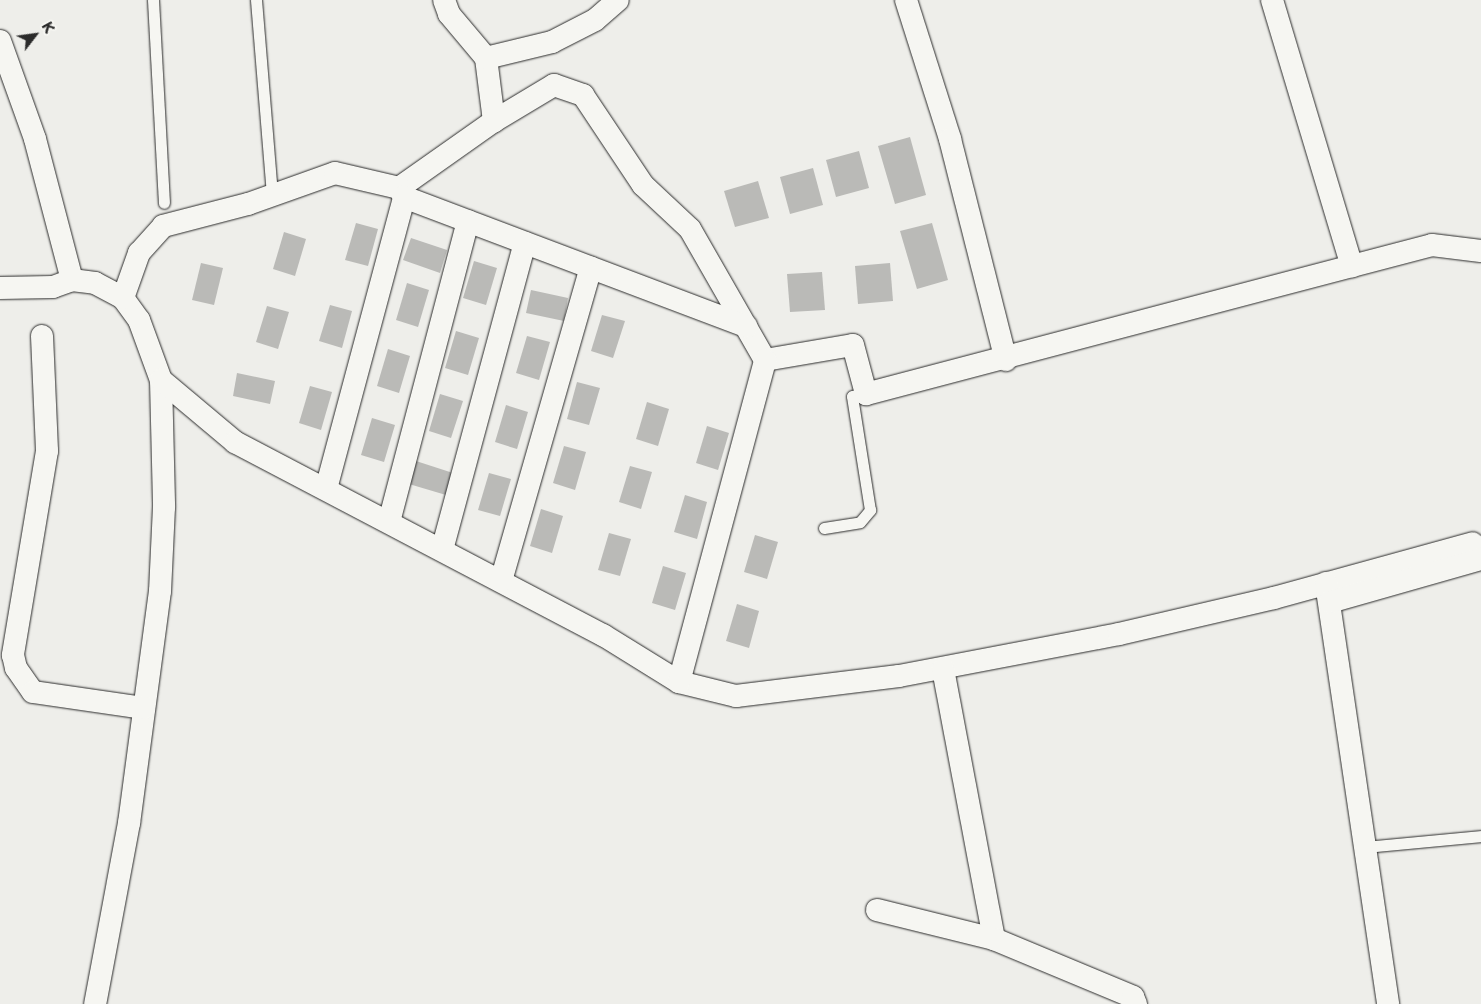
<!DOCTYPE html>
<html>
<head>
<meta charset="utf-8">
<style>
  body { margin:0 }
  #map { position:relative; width:1481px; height:1004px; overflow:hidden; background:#eeeeea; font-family:"Playpen Sans",sans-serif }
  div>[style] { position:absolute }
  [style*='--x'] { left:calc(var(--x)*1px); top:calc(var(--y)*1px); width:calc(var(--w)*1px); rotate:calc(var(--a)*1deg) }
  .building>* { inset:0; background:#babab7 }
  .roads { filter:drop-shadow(0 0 1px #2b2b2b) drop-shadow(0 0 1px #2b2b2b) }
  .service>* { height:11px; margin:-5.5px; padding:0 5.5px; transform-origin:5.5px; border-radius:5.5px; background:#f6f6f2 }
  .minor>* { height:22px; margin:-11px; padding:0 11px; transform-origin:11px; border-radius:11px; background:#f6f6f2 }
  span { translate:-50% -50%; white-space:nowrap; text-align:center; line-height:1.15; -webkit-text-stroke:4px #f6f6f2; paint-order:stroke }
  .north { position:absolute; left:10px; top:10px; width:50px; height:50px; -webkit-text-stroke:4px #f6f6f2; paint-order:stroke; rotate:60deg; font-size:14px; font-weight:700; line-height:20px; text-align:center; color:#2b2b2b }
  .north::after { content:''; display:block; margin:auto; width:18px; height:22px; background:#2b2b2b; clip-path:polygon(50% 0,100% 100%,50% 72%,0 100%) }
</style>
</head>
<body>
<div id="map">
  <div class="building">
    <div style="clip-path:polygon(910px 137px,926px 195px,895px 204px,878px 146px)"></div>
    <div style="clip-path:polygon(859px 151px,869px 188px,836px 197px,826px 160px)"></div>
    <div style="clip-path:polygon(813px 168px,823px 205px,790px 214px,780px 177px)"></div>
    <div style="clip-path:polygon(758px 181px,769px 218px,735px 227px,724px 191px)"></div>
    <div style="clip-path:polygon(356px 223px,378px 229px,368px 266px,345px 260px)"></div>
    <div style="clip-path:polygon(932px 223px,948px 280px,917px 289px,900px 231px)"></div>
    <div style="clip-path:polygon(284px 232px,306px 239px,295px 276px,273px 269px)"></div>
    <div style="clip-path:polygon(411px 238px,447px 250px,440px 273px,403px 260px)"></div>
    <div style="clip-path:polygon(474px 261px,497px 268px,486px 305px,463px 298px)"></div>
    <div style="clip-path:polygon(201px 263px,223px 268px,214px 305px,192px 300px)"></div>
    <div style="clip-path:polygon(890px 263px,893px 301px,858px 304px,855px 266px)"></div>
    <div style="clip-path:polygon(822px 272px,825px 310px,790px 312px,787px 274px)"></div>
    <div style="clip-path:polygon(407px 283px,429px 290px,418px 327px,396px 320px)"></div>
    <div style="clip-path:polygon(531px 290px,568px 298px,564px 321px,526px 313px)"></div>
    <div style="clip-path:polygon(330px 305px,352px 311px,342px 348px,319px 341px)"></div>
    <div style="clip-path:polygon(267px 306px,289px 312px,278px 349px,256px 342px)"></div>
    <div style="clip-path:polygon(602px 315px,625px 321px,613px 358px,591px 351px)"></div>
    <div style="clip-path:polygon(456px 331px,479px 338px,468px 375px,445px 368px)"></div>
    <div style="clip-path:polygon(527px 336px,550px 342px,539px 380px,516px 373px)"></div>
    <div style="clip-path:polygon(388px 349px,410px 356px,399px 393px,377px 386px)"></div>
    <div style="clip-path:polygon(237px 373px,275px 381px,270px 404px,233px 396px)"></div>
    <div style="clip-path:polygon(577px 382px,600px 388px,589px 425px,567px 419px)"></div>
    <div style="clip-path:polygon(310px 386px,332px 392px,321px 430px,299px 423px)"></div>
    <div style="clip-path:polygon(440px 394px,463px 401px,451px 438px,429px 431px)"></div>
    <div style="clip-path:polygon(647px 402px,669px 409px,658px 446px,636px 439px)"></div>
    <div style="clip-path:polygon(506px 405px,528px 412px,517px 449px,495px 442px)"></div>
    <div style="clip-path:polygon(372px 418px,395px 425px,384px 462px,361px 455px)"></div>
    <div style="clip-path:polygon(707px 426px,729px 433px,718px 470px,696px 463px)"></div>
    <div style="clip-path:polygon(564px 446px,586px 452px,575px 490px,553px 483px)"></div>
    <div style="clip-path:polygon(416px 461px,453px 473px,446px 495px,409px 484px)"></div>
    <div style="clip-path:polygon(630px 466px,652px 472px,641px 509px,619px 502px)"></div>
    <div style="clip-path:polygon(489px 473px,511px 479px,500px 516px,478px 510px)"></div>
    <div style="clip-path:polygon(685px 495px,707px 502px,697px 539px,674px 532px)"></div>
    <div style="clip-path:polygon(541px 509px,563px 516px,552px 553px,530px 546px)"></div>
    <div style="clip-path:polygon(609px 533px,631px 539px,620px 576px,598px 570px)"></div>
    <div style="clip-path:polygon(755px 535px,778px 542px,767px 579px,744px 572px)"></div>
    <div style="clip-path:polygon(663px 566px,686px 573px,675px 610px,652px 603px)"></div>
    <div style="clip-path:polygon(737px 604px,759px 611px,749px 648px,726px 641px)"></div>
  </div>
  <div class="roads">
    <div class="service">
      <div style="--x:153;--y:0;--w:203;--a:86.9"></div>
      <div style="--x:256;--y:0;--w:196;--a:85.3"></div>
      <div style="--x:824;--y:528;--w:36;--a:-9"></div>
      <div style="--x:860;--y:522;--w:16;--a:-50"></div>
      <div style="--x:870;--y:510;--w:115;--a:-99"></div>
      <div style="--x:852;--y:396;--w:14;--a:-8"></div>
      <div style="--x:1365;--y:847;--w:117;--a:-5.4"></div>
    </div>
    <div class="minor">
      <div style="--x:444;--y:0;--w:15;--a:70"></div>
      <div style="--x:449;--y:14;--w:57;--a:49.9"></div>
      <div style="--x:486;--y:58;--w:64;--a:82.8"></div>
      <div style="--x:906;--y:0;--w:146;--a:72.4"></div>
      <div style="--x:950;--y:139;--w:228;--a:75.8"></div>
      <div style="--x:1272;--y:0;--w:278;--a:73.3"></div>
      <div style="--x:0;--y:41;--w:104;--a:70.3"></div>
      <div style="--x:35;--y:139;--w:146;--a:75.3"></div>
      <div style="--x:486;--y:58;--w:68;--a:-13.6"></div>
      <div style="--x:552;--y:42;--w:48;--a:-27.1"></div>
      <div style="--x:595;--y:20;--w:30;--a:-41"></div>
      <div style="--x:399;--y:188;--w:116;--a:-35.2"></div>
      <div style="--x:494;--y:121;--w:70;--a:-31"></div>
      <div style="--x:554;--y:85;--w:31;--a:19"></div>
      <div style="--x:583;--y:95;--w:108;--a:56.3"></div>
      <div style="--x:643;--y:185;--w:64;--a:43.1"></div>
      <div style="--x:690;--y:229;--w:151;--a:60.2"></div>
      <div style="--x:765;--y:360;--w:89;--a:-9.7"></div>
      <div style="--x:853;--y:345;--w:51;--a:75.1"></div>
      <div style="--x:866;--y:394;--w:585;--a:-14.75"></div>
      <div style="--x:1432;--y:245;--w:49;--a:7"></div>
      <div style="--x:0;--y:288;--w:53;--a:-1.1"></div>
      <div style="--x:53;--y:287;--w:20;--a:-20"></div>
      <div style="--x:72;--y:280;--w:23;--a:7"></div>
      <div style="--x:95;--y:283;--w:32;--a:28"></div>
      <div style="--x:123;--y:298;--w:27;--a:54"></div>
      <div style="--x:139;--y:320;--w:64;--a:69.9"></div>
      <div style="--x:161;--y:380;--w:127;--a:88.6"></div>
      <div style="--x:164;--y:507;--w:84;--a:92.7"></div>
      <div style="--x:160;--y:591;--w:234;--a:97.6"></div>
      <div style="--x:129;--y:823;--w:184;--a:100.6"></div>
      <div style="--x:123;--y:298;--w:48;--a:-70.4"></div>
      <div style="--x:139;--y:253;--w:36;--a:-48"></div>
      <div style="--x:163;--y:226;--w:88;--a:-14.5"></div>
      <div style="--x:248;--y:204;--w:92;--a:-19.6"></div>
      <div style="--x:335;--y:173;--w:66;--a:13.2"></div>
      <div style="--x:399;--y:188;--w:10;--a:61"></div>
      <div style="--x:404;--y:197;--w:366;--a:20.7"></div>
      <div style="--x:42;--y:336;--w:115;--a:87.5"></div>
      <div style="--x:47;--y:451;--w:207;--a:99.5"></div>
      <div style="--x:13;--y:655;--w:13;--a:77"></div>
      <div style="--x:16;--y:668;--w:29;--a:55"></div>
      <div style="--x:33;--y:692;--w:112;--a:8.2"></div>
      <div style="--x:161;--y:380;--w:97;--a:40"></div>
      <div style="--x:235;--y:442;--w:416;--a:27.7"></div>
      <div style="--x:603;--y:635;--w:89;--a:31.7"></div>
      <div style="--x:679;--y:682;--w:59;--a:13.8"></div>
      <div style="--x:736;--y:696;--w:164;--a:-7"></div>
      <div style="--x:899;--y:676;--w:224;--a:-10.8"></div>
      <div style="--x:1119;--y:634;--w:159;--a:-13.1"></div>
      <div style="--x:1274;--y:598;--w:206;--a:-15.4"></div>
      <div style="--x:326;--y:489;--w:302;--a:-75"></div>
      <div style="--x:389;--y:522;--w:311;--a:-75.3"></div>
      <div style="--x:442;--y:550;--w:318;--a:-74.9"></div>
      <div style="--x:501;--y:581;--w:326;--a:-74"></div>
      <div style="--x:1326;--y:583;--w:426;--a:81.6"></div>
      <div style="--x:1330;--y:602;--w:157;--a:-15.9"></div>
      <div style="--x:943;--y:669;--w:275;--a:79.3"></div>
      <div style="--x:679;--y:682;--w:333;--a:-75"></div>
      <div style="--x:877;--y:910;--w:121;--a:13.9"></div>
      <div style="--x:994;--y:939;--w:151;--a:22.6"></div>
      <div style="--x:1133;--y:997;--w:8;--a:67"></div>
    </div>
  </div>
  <div class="north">K</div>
</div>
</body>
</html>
